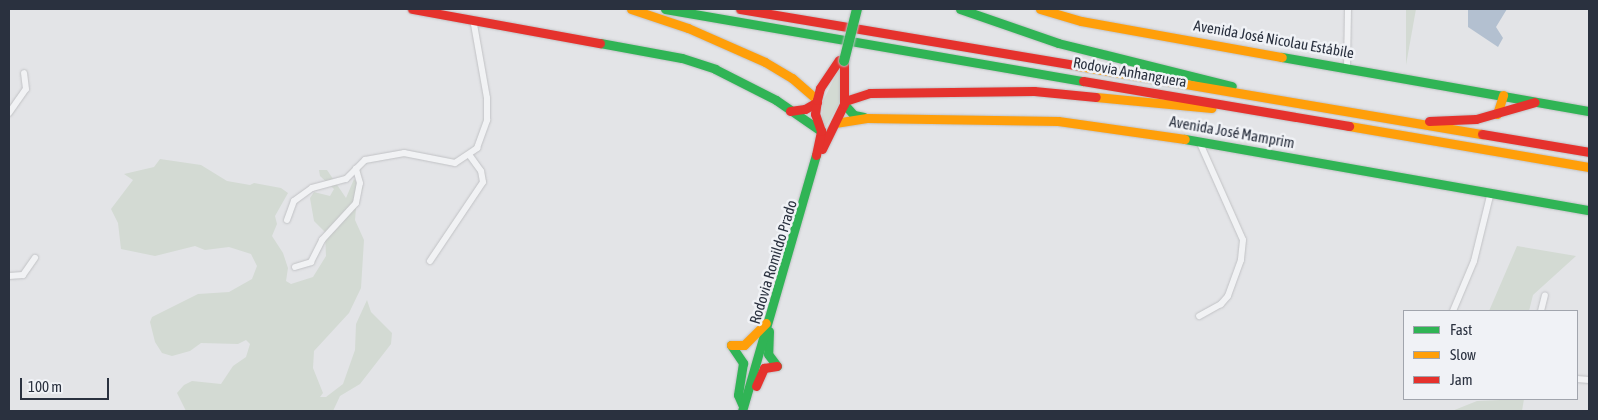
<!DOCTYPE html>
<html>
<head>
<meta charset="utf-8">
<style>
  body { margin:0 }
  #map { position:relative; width:1598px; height:420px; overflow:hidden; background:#e3e4e7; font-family:"Asap Condensed",sans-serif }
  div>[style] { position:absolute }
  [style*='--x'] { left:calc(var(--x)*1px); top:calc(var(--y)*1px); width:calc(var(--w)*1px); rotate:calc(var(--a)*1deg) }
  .green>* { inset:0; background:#d3dad3 }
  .water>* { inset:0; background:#b3c0d0 }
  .roads { filter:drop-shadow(0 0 1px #c1c2c5) drop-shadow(0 0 1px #c1c2c5) }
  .street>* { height:6px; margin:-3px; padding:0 3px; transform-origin:3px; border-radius:3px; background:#f1f2f4 }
  .fast>* { height:9px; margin:-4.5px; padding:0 4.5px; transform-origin:4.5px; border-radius:4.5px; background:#30b455 }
  .slow>* { height:9px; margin:-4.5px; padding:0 4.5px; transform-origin:4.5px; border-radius:4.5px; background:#ff9f0a }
  .jam>* { height:9px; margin:-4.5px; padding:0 4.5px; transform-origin:4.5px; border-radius:4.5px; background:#e5322d }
  .bridges { filter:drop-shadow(0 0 1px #bfc1c5) drop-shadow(0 0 1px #bfc1c5) }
  .fast-bridge>* { height:10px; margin:-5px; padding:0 5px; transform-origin:5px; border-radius:5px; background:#30b455 }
  span { translate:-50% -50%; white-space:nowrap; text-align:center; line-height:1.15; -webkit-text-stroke:5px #f0f2f6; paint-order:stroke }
  .street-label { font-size:15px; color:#2a313f }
  .frame { position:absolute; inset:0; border:10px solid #2a313f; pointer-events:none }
  .legend { position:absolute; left:1403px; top:310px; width:175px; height:90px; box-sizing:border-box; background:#f0f2f6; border:1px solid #a1a5ad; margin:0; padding:6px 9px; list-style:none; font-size:15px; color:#2a313f }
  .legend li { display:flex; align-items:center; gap:10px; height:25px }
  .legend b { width:25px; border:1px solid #a1a5ad }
  .scale { position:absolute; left:20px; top:378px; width:89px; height:22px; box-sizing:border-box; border:2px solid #2a313f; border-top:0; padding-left:6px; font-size:15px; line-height:18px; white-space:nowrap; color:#2a313f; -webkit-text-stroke:4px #f0f2f6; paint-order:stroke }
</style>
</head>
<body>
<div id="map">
  <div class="green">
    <div style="clip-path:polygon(1406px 9px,1416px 9px,1406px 65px)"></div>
    <div style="clip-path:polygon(841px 65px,840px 102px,821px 135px,823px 101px)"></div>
    <div style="clip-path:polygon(160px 159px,201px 165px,227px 181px,250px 185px,254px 183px,281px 188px,288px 193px,275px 216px,277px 224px,272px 236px,283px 253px,288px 268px,286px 281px,291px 284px,313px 277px,326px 256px,325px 232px,314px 221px,310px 198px,314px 192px,330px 196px,334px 189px,320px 176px,319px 170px,327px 170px,346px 198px,354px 179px,363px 188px,351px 208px,356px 208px,355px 220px,364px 240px,361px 288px,349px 313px,314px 351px,313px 368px,323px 393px,320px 397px,326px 397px,343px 384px,355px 350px,356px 324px,367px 300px,371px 312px,392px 333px,391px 344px,360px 384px,340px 396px,333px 411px,186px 411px,177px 393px,184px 385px,192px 381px,221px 384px,233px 366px,246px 357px,250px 344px,246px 340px,238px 344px,201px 343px,190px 351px,172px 356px,162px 353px,155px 342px,150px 322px,152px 317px,198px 294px,229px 292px,252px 279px,257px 266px,251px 254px,229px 247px,205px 250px,195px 246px,155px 256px,121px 249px,118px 223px,111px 209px,133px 180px,124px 174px,154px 167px)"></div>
    <div style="clip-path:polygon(1517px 246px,1576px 256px,1533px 295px,1529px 311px,1489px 311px)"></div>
    <div style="clip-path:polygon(1524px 399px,1522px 411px,1452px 411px,1477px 401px)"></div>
  </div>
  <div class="water">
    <div style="clip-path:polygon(1468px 9px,1507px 9px,1496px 27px,1503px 38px,1498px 47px,1468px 27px)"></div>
  </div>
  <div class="roads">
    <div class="street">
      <div style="--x:1347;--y:67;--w:58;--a:-89"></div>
      <div style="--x:9;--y:113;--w:29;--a:-55"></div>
      <div style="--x:26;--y:89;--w:16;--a:-97"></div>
      <div style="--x:1199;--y:141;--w:108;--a:66"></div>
      <div style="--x:1243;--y:240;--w:20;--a:96"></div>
      <div style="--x:1241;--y:260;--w:38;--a:110"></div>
      <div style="--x:1228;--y:296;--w:11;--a:131"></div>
      <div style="--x:1221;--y:304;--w:25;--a:151"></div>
      <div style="--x:287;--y:220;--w:20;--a:-70"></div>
      <div style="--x:294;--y:201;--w:22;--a:-36"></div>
      <div style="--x:312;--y:188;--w:35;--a:-15"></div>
      <div style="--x:346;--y:179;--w:27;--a:-45"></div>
      <div style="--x:365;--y:160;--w:40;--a:-10"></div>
      <div style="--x:404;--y:153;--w:52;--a:11.1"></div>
      <div style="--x:455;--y:163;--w:27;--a:-34"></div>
      <div style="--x:477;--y:148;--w:30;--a:-70"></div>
      <div style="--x:487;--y:120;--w:22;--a:-90"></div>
      <div style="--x:487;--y:98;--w:80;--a:-100"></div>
      <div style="--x:430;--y:261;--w:95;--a:-56.1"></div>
      <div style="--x:483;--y:182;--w:11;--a:-100"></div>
      <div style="--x:481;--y:171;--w:19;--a:-126"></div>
      <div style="--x:295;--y:267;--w:17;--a:-17"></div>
      <div style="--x:311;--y:262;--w:25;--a:-63"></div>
      <div style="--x:322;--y:240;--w:50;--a:-47.4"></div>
      <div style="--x:356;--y:203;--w:20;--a:-79"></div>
      <div style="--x:360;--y:183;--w:15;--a:-106"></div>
      <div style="--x:9;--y:276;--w:14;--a:-4"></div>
      <div style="--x:23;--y:275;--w:21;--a:-55"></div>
      <div style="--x:1453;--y:311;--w:54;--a:-67.2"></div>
      <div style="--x:1474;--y:261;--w:71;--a:-76.2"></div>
      <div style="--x:1541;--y:311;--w:16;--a:-76"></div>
      <div style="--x:1577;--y:379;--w:12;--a:5"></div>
    </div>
    <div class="fast">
      <div style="--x:665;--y:9;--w:424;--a:9.8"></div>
      <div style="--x:960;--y:9;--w:104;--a:19.1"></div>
      <div style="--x:1058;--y:43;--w:179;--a:13.9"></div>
      <div style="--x:600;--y:43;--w:83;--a:10.4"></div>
      <div style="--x:682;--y:58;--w:35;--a:18"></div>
      <div style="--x:715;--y:69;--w:68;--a:26.9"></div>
      <div style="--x:776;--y:100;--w:55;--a:34.6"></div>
      <div style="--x:1282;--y:57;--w:312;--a:10"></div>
      <div style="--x:844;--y:104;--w:15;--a:48"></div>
      <div style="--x:854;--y:115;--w:10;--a:11"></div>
      <div style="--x:1185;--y:139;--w:410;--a:10"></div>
      <div style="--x:769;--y:331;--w:23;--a:92"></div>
      <div style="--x:768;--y:354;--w:15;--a:53"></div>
      <div style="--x:731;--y:345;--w:22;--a:56"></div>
      <div style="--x:743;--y:363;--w:32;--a:99"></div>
      <div style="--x:738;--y:395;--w:12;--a:66"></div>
      <div style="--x:742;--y:411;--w:266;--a:-73.9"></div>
    </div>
    <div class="slow">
      <div style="--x:631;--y:9;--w:60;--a:18.4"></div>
      <div style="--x:688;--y:28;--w:84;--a:23.8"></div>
      <div style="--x:765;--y:62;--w:31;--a:31"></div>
      <div style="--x:792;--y:78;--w:33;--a:41"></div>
      <div style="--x:1040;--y:9;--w:43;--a:16.3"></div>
      <div style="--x:1081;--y:21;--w:204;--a:10.2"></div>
      <div style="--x:1079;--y:66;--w:409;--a:9.6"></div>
      <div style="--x:1096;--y:97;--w:116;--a:5.5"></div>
      <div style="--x:1497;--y:114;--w:20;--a:-72"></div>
      <div style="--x:835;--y:123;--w:32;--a:-9"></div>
      <div style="--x:867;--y:118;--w:191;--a:0.9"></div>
      <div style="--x:1058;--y:121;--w:128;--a:8.1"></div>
      <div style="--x:1349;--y:126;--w:243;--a:9.7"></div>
      <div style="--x:731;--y:345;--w:13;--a:0"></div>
      <div style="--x:744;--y:345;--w:31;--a:-45"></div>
    </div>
    <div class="jam">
      <div style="--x:412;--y:9;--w:191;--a:10.3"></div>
      <div style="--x:740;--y:9;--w:344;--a:9.5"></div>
      <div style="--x:1083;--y:81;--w:270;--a:9.6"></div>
      <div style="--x:845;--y:101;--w:26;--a:-18"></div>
      <div style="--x:870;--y:93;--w:164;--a:-0.7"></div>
      <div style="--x:1034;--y:91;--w:62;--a:5.5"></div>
      <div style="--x:790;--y:111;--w:15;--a:-8"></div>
      <div style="--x:805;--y:109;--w:14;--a:-30"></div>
      <div style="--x:1429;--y:121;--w:47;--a:-2.4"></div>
      <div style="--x:1476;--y:119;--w:61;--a:-16.1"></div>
      <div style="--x:1482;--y:134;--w:109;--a:9.5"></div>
      <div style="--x:822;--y:149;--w:50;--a:-63.9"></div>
      <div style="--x:844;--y:104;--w:43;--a:-90"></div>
      <div style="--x:816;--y:155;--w:25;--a:-78"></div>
      <div style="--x:821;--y:131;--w:18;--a:-109"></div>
      <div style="--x:815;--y:114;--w:14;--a:-82"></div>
      <div style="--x:817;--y:100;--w:12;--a:-76"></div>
      <div style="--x:820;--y:88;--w:34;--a:-56"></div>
      <div style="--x:756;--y:386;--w:20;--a:-66"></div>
      <div style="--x:764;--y:368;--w:13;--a:-9"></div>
    </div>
  </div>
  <div class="bridges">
    <div class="fast-bridge">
      <div style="--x:844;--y:61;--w:54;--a:-76"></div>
    </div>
  </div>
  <div class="street-label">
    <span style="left:1274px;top:39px;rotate:10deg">Avenida José Nicolau Estábile</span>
    <span style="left:1130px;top:72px;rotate:10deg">Rodovia Anhanguera</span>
    <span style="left:1232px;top:132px;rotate:10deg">Avenida José Mamprim</span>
    <span style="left:773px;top:262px;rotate:-73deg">Rodovia Romildo Prado</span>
  </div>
  <div class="frame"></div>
  <ul class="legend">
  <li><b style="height:6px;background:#30b455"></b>Fast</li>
  <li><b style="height:6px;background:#ff9f0a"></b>Slow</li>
  <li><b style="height:6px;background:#e5322d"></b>Jam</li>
  </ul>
  <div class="scale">100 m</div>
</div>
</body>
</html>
